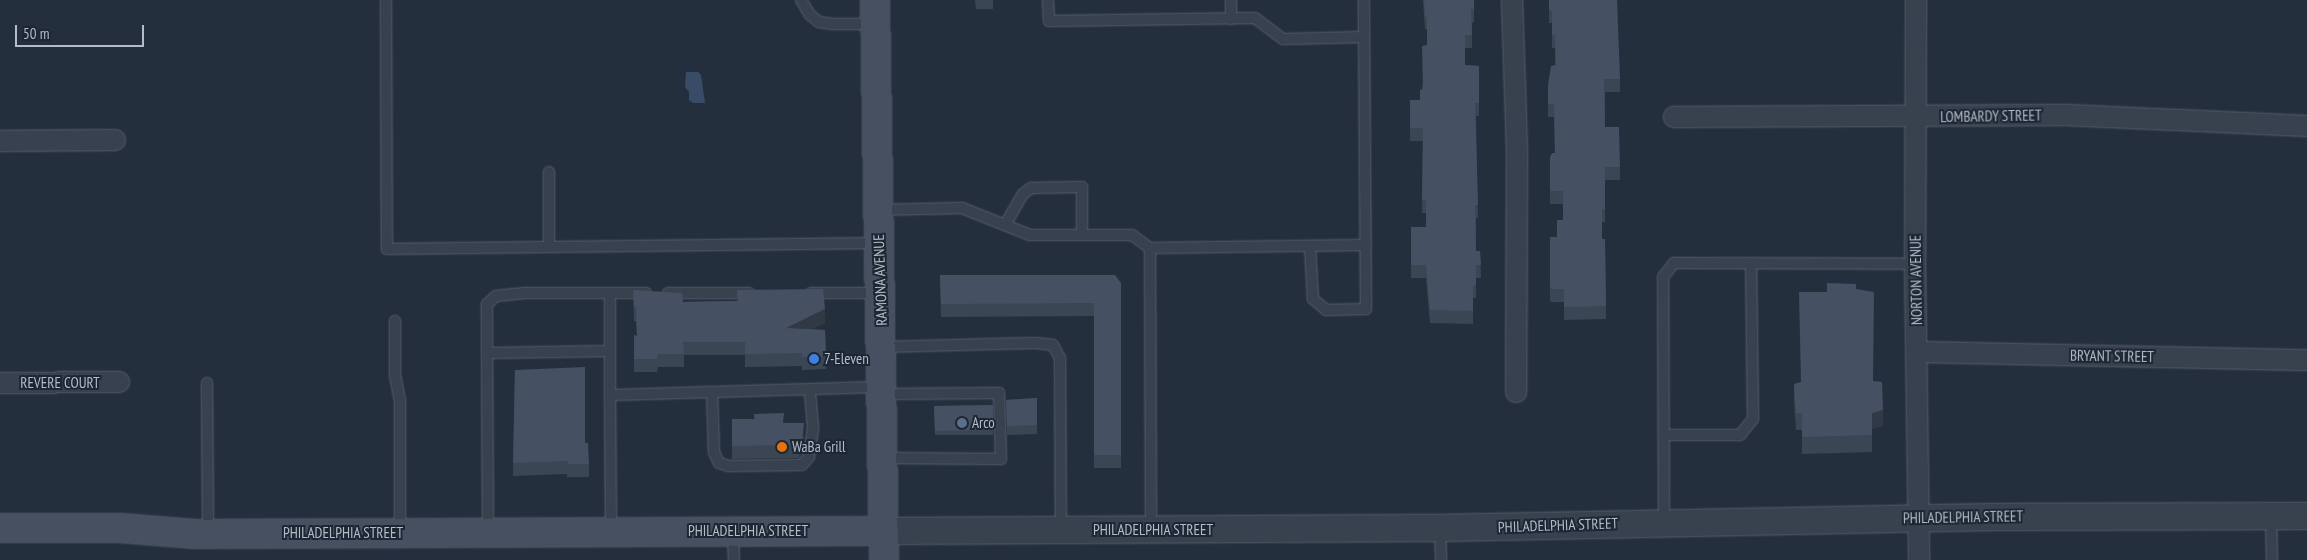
<!DOCTYPE html>
<html>
<head>
<meta charset="utf-8">
<style>
  body { margin:0 }
  #map { position:relative; width:2307px; height:560px; overflow:hidden; background:#242f3e; font-family:"PT Sans Narrow",sans-serif }
  div>[style] { position:absolute }
  [style*='--x'] { left:calc(var(--x)*1px); top:calc(var(--y)*1px); width:calc(var(--w)*1px); rotate:calc(var(--a)*1deg) }
  .water>* { inset:0; background:#394c67 }
  .roads { filter:drop-shadow(0 0 1px #565f6c) drop-shadow(0 0 1px #565f6c) }
  .service>* { height:10px; margin:-5px; padding:0 5px; transform-origin:5px; border-radius:5px; background:#38414e }
  .minor>* { height:20px; margin:-10px; padding:0 10px; transform-origin:10px; border-radius:10px; background:#38414e }
  .tertiary>* { height:26px; margin:-13px; padding:0 13px; transform-origin:13px; border-radius:13px; background:#38414e }
  .secondary>* { height:28px; margin:-14px; padding:0 14px; transform-origin:14px; border-radius:14px; background:#465061 }
  .wall>* { inset:0; background:#3b4654 }
  .shaded-wall>* { inset:0; background:#303945 }
  .building>* { inset:0; background:#455162 }
  .dots>* { width:14px; height:14px; translate:-50% -50%; box-sizing:border-box; border:2px solid #1d2633; border-radius:50% }
  span { translate:-50% -50%; white-space:nowrap; text-align:center; line-height:1.15; -webkit-text-stroke:4px #1d2633; paint-order:stroke }
  .street-label { font-size:15px; color:#b4bcc9 }
  .poi-label { font-size:15px; color:#b4bcc9 }
  .left { translate:0 -50%; text-align:left }
  .scale { position:absolute; left:15px; top:25px; width:129px; height:22px; box-sizing:border-box; border:2px solid #b4bcc9; border-top:0; padding-left:6px; font-size:15px; line-height:18px; white-space:nowrap; color:#b4bcc9; -webkit-text-stroke:4px #1d2633; paint-order:stroke }
</style>
</head>
<body>
<div id="map">
  <div class="water">
    <div style="clip-path:polygon(686px 72px,698px 72px,701px 75px,705px 103px,693px 103px,689px 100px,689px 92px,685px 87px)"></div>
  </div>
  <div class="roads">
    <div class="service">
      <div style="--x:386;--y:0;--w:249;--a:89.8"></div>
      <div style="--x:387;--y:249;--w:490;--a:-0.7"></div>
      <div style="--x:801;--y:0;--w:17;--a:59"></div>
      <div style="--x:810;--y:15;--w:11;--a:38"></div>
      <div style="--x:819;--y:22;--w:14;--a:8"></div>
      <div style="--x:833;--y:24;--w:41;--a:0"></div>
      <div style="--x:1048;--y:0;--w:21;--a:87"></div>
      <div style="--x:1049;--y:21;--w:206;--a:-0.8"></div>
      <div style="--x:1255;--y:18;--w:35;--a:37"></div>
      <div style="--x:1283;--y:39;--w:81;--a:-1.4"></div>
      <div style="--x:1231;--y:0;--w:19;--a:90"></div>
      <div style="--x:879;--y:210;--w:83;--a:-1.4"></div>
      <div style="--x:962;--y:208;--w:73;--a:21.7"></div>
      <div style="--x:1030;--y:235;--w:102;--a:0"></div>
      <div style="--x:1132;--y:235;--w:22;--a:36"></div>
      <div style="--x:1150;--y:248;--w:216;--a:-0.8"></div>
      <div style="--x:1005;--y:225;--w:36;--a:-60"></div>
      <div style="--x:1023;--y:194;--w:10;--a:-37"></div>
      <div style="--x:1031;--y:188;--w:51;--a:-1.1"></div>
      <div style="--x:1082;--y:187;--w:48;--a:90"></div>
      <div style="--x:1310;--y:246;--w:53;--a:86.8"></div>
      <div style="--x:1313;--y:299;--w:17;--a:40"></div>
      <div style="--x:1326;--y:310;--w:40;--a:-1.4"></div>
      <div style="--x:1366;--y:309;--w:309;--a:-90.4"></div>
      <div style="--x:549;--y:247;--w:75;--a:-90"></div>
      <div style="--x:1150;--y:248;--w:281;--a:89.8"></div>
      <div style="--x:610;--y:293;--w:36;--a:0"></div>
      <div style="--x:668;--y:293;--w:81;--a:0"></div>
      <div style="--x:811;--y:293;--w:68;--a:0"></div>
      <div style="--x:395;--y:321;--w:54;--a:90"></div>
      <div style="--x:395;--y:375;--w:25;--a:79"></div>
      <div style="--x:400;--y:400;--w:132;--a:90"></div>
      <div style="--x:882;--y:347;--w:154;--a:-1.5"></div>
      <div style="--x:1036;--y:343;--w:17;--a:7"></div>
      <div style="--x:1053;--y:345;--w:15;--a:62"></div>
      <div style="--x:1060;--y:358;--w:171;--a:89.7"></div>
      <div style="--x:488;--y:353;--w:122;--a:-0.9"></div>
      <div style="--x:207;--y:383;--w:150;--a:89.6"></div>
      <div style="--x:712;--y:392;--w:60;--a:88.1"></div>
      <div style="--x:714;--y:452;--w:12;--a:66"></div>
      <div style="--x:719;--y:463;--w:10;--a:17"></div>
      <div style="--x:729;--y:466;--w:73;--a:-0.8"></div>
      <div style="--x:802;--y:465;--w:11;--a:-49"></div>
      <div style="--x:809;--y:457;--w:30;--a:-82"></div>
      <div style="--x:813;--y:427;--w:38;--a:-95"></div>
      <div style="--x:883;--y:394;--w:116;--a:-0.5"></div>
      <div style="--x:999;--y:393;--w:66;--a:88.3"></div>
      <div style="--x:1001;--y:459;--w:117;--a:-179.5"></div>
      <div style="--x:1664;--y:435;--w:76;--a:0"></div>
      <div style="--x:1740;--y:435;--w:21;--a:-51"></div>
      <div style="--x:1753;--y:419;--w:156;--a:-90.7"></div>
      <div style="--x:2271;--y:517;--w:43;--a:88.7"></div>
      <div style="--x:1664;--y:522;--w:245;--a:-90.2"></div>
      <div style="--x:1663;--y:277;--w:18;--a:-52"></div>
      <div style="--x:1674;--y:263;--w:241;--a:0.2"></div>
      <div style="--x:1440;--y:529;--w:31;--a:88"></div>
      <div style="--x:488;--y:531;--w:227;--a:-90.3"></div>
      <div style="--x:487;--y:304;--w:12;--a:-42"></div>
      <div style="--x:496;--y:296;--w:29;--a:-6"></div>
      <div style="--x:525;--y:293;--w:85;--a:0"></div>
      <div style="--x:610;--y:293;--w:102;--a:90"></div>
      <div style="--x:611;--y:531;--w:136;--a:-90.4"></div>
      <div style="--x:610;--y:395;--w:271;--a:-1.7"></div>
      <div style="--x:733;--y:534;--w:26;--a:88"></div>
    </div>
    <div class="minor">
      <div style="--x:1512;--y:0;--w:151;--a:88.1"></div>
      <div style="--x:1517;--y:151;--w:241;--a:90.2"></div>
      <div style="--x:1916;--y:0;--w:264;--a:90.2"></div>
      <div style="--x:1915;--y:264;--w:296;--a:89.2"></div>
      <div style="--x:1674;--y:117;--w:392;--a:-0.3"></div>
      <div style="--x:2066;--y:115;--w:241;--a:2.6"></div>
      <div style="--x:0;--y:141;--w:115;--a:-0.5"></div>
      <div style="--x:1917;--y:352;--w:390;--a:1.2"></div>
      <div style="--x:0;--y:383;--w:119;--a:-0.5"></div>
    </div>
    <div class="tertiary">
      <div style="--x:884;--y:531;--w:556;--a:-0.31"></div>
      <div style="--x:1440;--y:528;--w:554;--a:-1.14"></div>
      <div style="--x:1994;--y:517;--w:313;--a:-0.2"></div>
    </div>
    <div class="secondary">
      <div style="--x:875;--y:0;--w:560;--a:89.08"></div>
      <div style="--x:0;--y:528;--w:120;--a:0"></div>
      <div style="--x:120;--y:528;--w:75;--a:4.6"></div>
      <div style="--x:195;--y:534;--w:689;--a:-0.25"></div>
    </div>
  </div>
  <div class="wall">
    <div style="clip-path:polygon(975px 0,993px 0,993px 9px,976px 9px)"></div>
    <div style="clip-path:polygon(1423px 0,1474px 0,1474px 22px,1472px 23px,1472px 48px,1465px 48px,1465px 65px,1479px 66px,1479px 116px,1476px 116px,1478px 218px,1476px 218px,1476px 251px,1480px 251px,1481px 278px,1476px 278px,1476px 298px,1473px 298px,1473px 324px,1430px 323px,1426px 278px,1411px 278px,1411px 227px,1426px 227px,1426px 213px,1422px 213px,1423px 141px,1410px 141px,1410px 113px,1420px 100px,1422px 89px,1427px 45px,1427px 29px,1425px 29px)"></div>
    <div style="clip-path:polygon(1549px 0,1620px 79px,1620px 92px,1605px 92px,1605px 127px,1620px 167px,1620px 180px,1605px 180px,1605px 222px,1602px 222px,1602px 239px,1605px 239px,1606px 319px,1564px 320px,1564px 302px,1551px 302px,1550px 300px,1550px 237px,1557px 237px,1563px 220px,1563px 204px,1550px 204px,1550px 157px,1555px 153px,1554px 117px,1548px 117px,1548px 85px,1555px 65px,1555px 48px,1552px 48px,1552px 23px,1549px 23px)"></div>
    <div style="clip-path:polygon(940px 275px,1121px 283px,1121px 468px,1094px 468px,1094px 316px,941px 317px)"></div>
    <div style="clip-path:polygon(1856px 289px,1873px 381px,1883px 426px,1872px 429px,1872px 452px,1802px 454px,1802px 430px,1796px 430px,1794px 401px,1794px 384px,1801px 383px,1827px 292px)"></div>
    <div style="clip-path:polygon(633px 290px,683px 302px,737px 301px,737px 290px,825px 323px,811px 329px,825px 330px,826px 369px,802px 370px,802px 366px,745px 367px,745px 355px,684px 355px,684px 367px,658px 367px,657px 372px,634px 372px,634px 335px,637px 336px,636px 321px,634px 321px)"></div>
    <div style="clip-path:polygon(515px 370px,585px 443px,589px 464px,589px 477px,567px 477px,567px 474px,513px 476px)"></div>
    <div style="clip-path:polygon(1037px 398px,1037px 434px,1007px 435px,1006px 400px)"></div>
    <div style="clip-path:polygon(993px 405px,993px 435px,935px 435px,934px 406px)"></div>
    <div style="clip-path:polygon(754px 414px,784px 423px,804px 436px,802px 454px,799px 458px,732px 459px,732px 419px,754px 419px)"></div>
  </div>
  <div class="shaded-wall">
    <div style="clip-path:polygon(825px 309px,825px 323px,786px 341px,786px 328px)"></div>
    <div style="clip-path:polygon(1883px 410px,1883px 426px,1872px 429px,1872px 452px,1872px 413px)"></div>
    <div style="clip-path:polygon(804px 423px,802px 454px,799px 458px,799px 445px)"></div>
  </div>
  <div class="building">
    <div style="clip-path:polygon(1424px 0,1474px 0,1474px 9px,1471px 9px,1472px 35px,1465px 35px,1465px 65px,1479px 66px,1479px 103px,1475px 103px,1478px 205px,1475px 205px,1476px 251px,1480px 251px,1481px 265px,1476px 265px,1476px 285px,1473px 285px,1473px 311px,1430px 310px,1426px 265px,1411px 265px,1411px 227px,1426px 227px,1426px 200px,1422px 200px,1423px 128px,1410px 128px,1410px 100px,1420px 100px,1420px 90px,1423px 89px,1422px 46px,1427px 45px,1427px 16px,1425px 16px)"></div>
    <div style="clip-path:polygon(1549px 0,1617px 0,1620px 79px,1604px 79px,1605px 127px,1619px 127px,1620px 167px,1605px 167px,1605px 209px,1602px 209px,1602px 239px,1605px 239px,1606px 306px,1564px 307px,1564px 289px,1551px 289px,1550px 287px,1550px 237px,1557px 237px,1557px 220px,1563px 220px,1563px 191px,1550px 191px,1550px 157px,1552px 153px,1555px 153px,1554px 104px,1548px 104px,1548px 85px,1551px 66px,1556px 65px,1555px 35px,1552px 35px,1552px 10px,1549px 10px)"></div>
    <div style="clip-path:polygon(940px 275px,1115px 275px,1121px 283px,1121px 455px,1094px 455px,1094px 303px,941px 304px)"></div>
    <div style="clip-path:polygon(1827px 283px,1856px 284px,1856px 289px,1874px 292px,1873px 381px,1882px 382px,1883px 410px,1872px 413px,1872px 435px,1802px 437px,1802px 413px,1796px 413px,1794px 384px,1801px 382px,1799px 292px,1827px 292px)"></div>
    <div style="clip-path:polygon(823px 289px,825px 309px,786px 328px,825px 330px,826px 356px,802px 357px,802px 353px,745px 354px,745px 342px,683px 342px,684px 354px,658px 354px,657px 359px,634px 359px,634px 335px,637px 336px,636px 307px,634px 307px,633px 290px,682px 293px,683px 302px,738px 301px,737px 290px)"></div>
    <div style="clip-path:polygon(585px 367px,585px 443px,588px 443px,589px 464px,567px 464px,568px 461px,513px 463px,515px 370px)"></div>
    <div style="clip-path:polygon(1037px 398px,1037px 425px,1007px 426px,1006px 400px)"></div>
    <div style="clip-path:polygon(993px 405px,993px 430px,935px 431px,934px 406px)"></div>
    <div style="clip-path:polygon(784px 413px,783px 423px,804px 423px,802px 441px,799px 445px,732px 446px,732px 419px,755px 419px,754px 414px)"></div>
  </div>
  <div class="dots">
    <div style="left:814px;top:359px;background:#3f7fe0"></div>
    <div style="left:962px;top:423px;background:#5c6f8a"></div>
    <div style="left:782px;top:447px;background:#e8710a"></div>
  </div>
  <div class="street-label">
    <span style="left:1991px;top:116px;rotate:-1deg">LOMBARDY STREET</span>
    <span style="left:880px;top:280px;rotate:-92deg">RAMONA AVENUE</span>
    <span style="left:1916px;top:280px;rotate:-91deg">NORTON AVENUE</span>
    <span style="left:2112px;top:356px;rotate:1deg">BRYANT STREET</span>
    <span style="left:60px;top:383px">REVERE COURT</span>
    <span style="left:1963px;top:517px;rotate:-1deg">PHILADELPHIA STREET</span>
    <span style="left:1558px;top:525px;rotate:-2deg">PHILADELPHIA STREET</span>
    <span style="left:1153px;top:530px">PHILADELPHIA STREET</span>
    <span style="left:748px;top:531px">PHILADELPHIA STREET</span>
    <span style="left:343px;top:533px">PHILADELPHIA STREET</span>
  </div>
  <div class="poi-label">
    <span class="left" style="left:824px;top:359px">7-Eleven</span>
    <span class="left" style="left:972px;top:423px">Arco</span>
    <span class="left" style="left:792px;top:447px">WaBa Grill</span>
  </div>
  <div class="scale">50 m</div>
</div>
</body>
</html>
